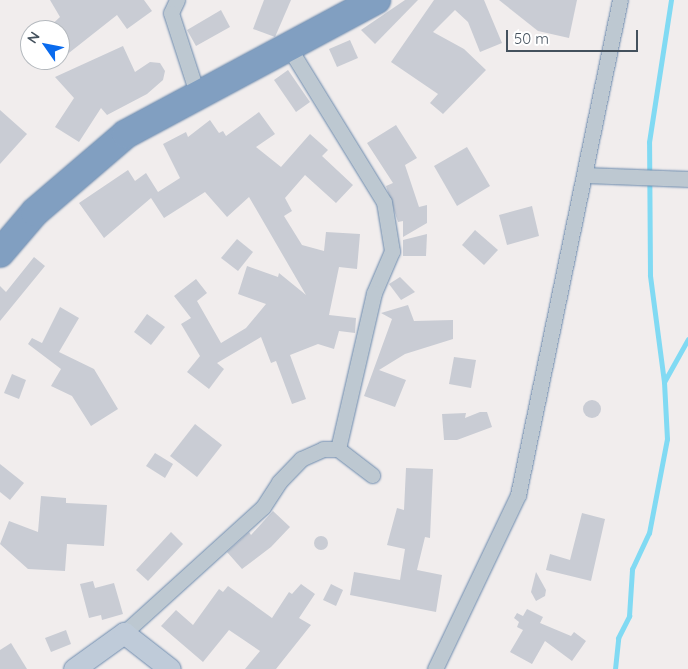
<!DOCTYPE html>
<html>
<head>
<meta charset="utf-8">
<style>
  body { margin:0 }
  #map { position:relative; width:688px; height:669px; overflow:hidden; background:#f1eded; font-family:Quicksand,sans-serif }
  div>[style] { position:absolute }
  [style*='--x'] { left:calc(var(--x)*1px); top:calc(var(--y)*1px); width:calc(var(--w)*1px); rotate:calc(var(--a)*1deg) }
  .stream>* { height:5px; margin:-2.5px; padding:0 2.5px; transform-origin:2.5px; border-radius:2.5px; background:#81daf3 }
  .building>* { inset:0; background:#c9ccd4 }
  .round { border-radius:50% }
  .roads { filter:drop-shadow(0 0 1px #6c8aad) drop-shadow(0 0 1px #6c8aad) }
  .street>* { height:15px; margin:-7.5px; padding:0 7.5px; transform-origin:7.5px; border-radius:7.5px; background:#bdc8d1 }
  .secondary>* { height:21px; margin:-10.5px; padding:0 10.5px; transform-origin:10.5px; border-radius:10.5px; background:#bfcbd9 }
  .highway>* { height:28px; margin:-14px; padding:0 14px; transform-origin:14px; border-radius:14px; background:#819fc1 }
  span { translate:-50% -50%; white-space:nowrap; text-align:center; line-height:1.15; -webkit-text-stroke:4px #fff; paint-order:stroke }
  .north { position:absolute; left:20px; top:20px; width:50px; height:50px; box-sizing:border-box; background:#fff; border:1px solid #b4b9be; border-radius:50%; rotate:303deg; font-size:14px; font-weight:700; line-height:20px; text-align:center; color:#44515d }
  .north::after { content:''; display:block; margin:auto; width:18px; height:22px; background:#0a6bee; clip-path:polygon(50% 0,100% 100%,50% 72%,0 100%) }
  .scale { position:absolute; left:506px; top:30px; width:132px; height:22px; box-sizing:border-box; border:2px solid #44515d; border-top:0; padding-left:6px; font-size:15px; line-height:18px; white-space:nowrap; color:#44515d; -webkit-text-stroke:4px #fff; paint-order:stroke }
</style>
</head>
<body>
<div id="map">
  <div class="stream">
    <div style="--x:664;--y:382;--w:49;--a:-60.8"></div>
    <div style="--x:615;--y:669;--w:31;--a:-84"></div>
    <div style="--x:618;--y:638;--w:25;--a:-63"></div>
    <div style="--x:629;--y:616;--w:47;--a:-86.3"></div>
    <div style="--x:632;--y:569;--w:40;--a:-65"></div>
    <div style="--x:649;--y:533;--w:96;--a:-79.2"></div>
    <div style="--x:667;--y:439;--w:57;--a:-93"></div>
    <div style="--x:664;--y:382;--w:108;--a:-97.5"></div>
    <div style="--x:650;--y:275;--w:133;--a:-90.4"></div>
    <div style="--x:649;--y:142;--w:144;--a:-81.2"></div>
  </div>
  <div class="building">
    <div style="clip-path:polygon(50px 0,144px 0,152px 11px,127px 29px,117px 15px,60px 60px,60px 30px,46px 30px,60px 17px)"></div>
    <div style="clip-path:polygon(264px 0,291px 0,275px 37px,253px 29px)"></div>
    <div style="clip-path:polygon(405px 0,418px 0,375px 44px,361px 30px)"></div>
    <div style="clip-path:polygon(434px 0,484px 0,502px 43px,480px 52px,468px 22px,455px 10px,433px 32px,464px 49px,486px 70px,443px 114px,430px 103px,438px 94px,391px 62px)"></div>
    <div style="clip-path:polygon(499px 0,577px 0,569px 38px,538px 31px)"></div>
    <div style="clip-path:polygon(221px 10px,230px 27px,196px 46px,187px 30px)"></div>
    <div style="clip-path:polygon(350px 40px,358px 58px,337px 67px,329px 49px)"></div>
    <div style="clip-path:polygon(123px 46px,135px 72px,150px 62px,160px 63px,165px 71px,163px 80px,147px 94px,107px 115px,101px 108px,79px 142px,55px 127px,74px 98px,55px 77px)"></div>
    <div style="clip-path:polygon(288px 70px,310px 102px,296px 112px,274px 80px)"></div>
    <div style="clip-path:polygon(0 110px,27px 134px,0 164px)"></div>
    <div style="clip-path:polygon(259px 112px,275px 134px,256px 147px,281px 167px,310px 134px,328px 150px,322px 156px,353px 185px,336px 203px,305px 175px,285px 198px,292px 211px,284px 216px,302px 245px,324px 251px,326px 232px,360px 234px,357px 269px,339px 267px,329px 315px,356px 318px,355px 333px,339px 331px,334px 349px,318px 344px,290px 355px,306px 399px,292px 404px,276px 361px,271px 363px,261px 337px,217px 363px,224px 369px,209px 389px,187px 372px,200px 356px,181px 324px,191px 318px,174px 296px,196px 279px,207px 293px,197px 301px,221px 343px,246px 328px,266px 304px,238px 294px,247px 266px,278px 277px,279px 273px,306px 295px,249px 197px,227px 217px,205px 192px,164px 218px,151px 198px,104px 238px,79px 203px,128px 170px,135px 181px,146px 173px,158px 192px,180px 178px,163px 144px,186px 132px,188px 137px,210px 120px,219px 133px,223px 131px,226px 136px)"></div>
    <div style="clip-path:polygon(396px 125px,417px 158px,405px 165px,419px 207px,427px 205px,427px 223px,403px 237px,403px 221px,398px 222px,386px 186px,393px 183px,367px 143px)"></div>
    <div style="clip-path:polygon(467px 147px,490px 186px,457px 206px,434px 166px)"></div>
    <div style="clip-path:polygon(532px 206px,539px 236px,507px 245px,499px 215px)"></div>
    <div style="clip-path:polygon(475px 230px,498px 250px,484px 265px,462px 245px)"></div>
    <div style="clip-path:polygon(427px 234px,426px 256px,403px 256px,403px 240px)"></div>
    <div style="clip-path:polygon(237px 239px,253px 252px,238px 271px,221px 258px)"></div>
    <div style="clip-path:polygon(34px 257px,45px 266px,0 321px,0 286px,6px 292px)"></div>
    <div style="clip-path:polygon(400px 277px,415px 292px,401px 300px,389px 284px)"></div>
    <div style="clip-path:polygon(408px 305px,414px 321px,453px 320px,453px 339px,405px 354px,379px 370px,406px 380px,395px 407px,364px 396px,392px 319px,381px 313px)"></div>
    <div style="clip-path:polygon(60px 307px,79px 318px,59px 352px,94px 369px,118px 409px,91px 426px,72px 396px,51px 386px,61px 369px,28px 344px,32px 338px,42px 343px)"></div>
    <div style="clip-path:polygon(147px 314px,165px 327px,151px 345px,134px 332px)"></div>
    <div style="clip-path:polygon(454px 357px,476px 360px,471px 388px,449px 384px)"></div>
    <div style="clip-path:polygon(12px 374px,26px 380px,19px 399px,4px 393px)"></div>
    <div class="round" style="left:583px;top:400px;width:18px;height:18px"></div>
    <div style="clip-path:polygon(480px 412px,487px 412px,492px 427px,457px 440px,444px 440px,442px 414px,466px 413px,465px 418px)"></div>
    <div style="clip-path:polygon(195px 424px,222px 445px,197px 477px,170px 456px)"></div>
    <div style="clip-path:polygon(155px 453px,173px 464px,165px 478px,146px 466px)"></div>
    <div style="clip-path:polygon(0 464px,24px 483px,10px 500px,0 492px)"></div>
    <div style="clip-path:polygon(406px 468px,433px 469px,430px 538px,425px 537px,417px 570px,442px 575px,436px 612px,350px 595px,354px 572px,400px 580px,405px 549px,387px 545px,397px 508px,404px 510px)"></div>
    <div style="clip-path:polygon(41px 496px,66px 498px,66px 503px,107px 505px,104px 546px,67px 544px,65px 571px,28px 569px,0 544px,9px 521px,38px 532px)"></div>
    <div style="clip-path:polygon(273px 511px,290px 527px,271px 547px,242px 569px,227px 552px,249px 532px,251px 535px)"></div>
    <div style="clip-path:polygon(582px 513px,605px 519px,591px 581px,546px 570px,550px 554px,570px 560px)"></div>
    <div style="clip-path:polygon(171px 532px,183px 544px,148px 581px,136px 570px)"></div>
    <div class="round" style="left:314px;top:536px;width:14px;height:14px"></div>
    <div style="clip-path:polygon(536px 572px,546px 590px,545px 596px,536px 601px,531px 592px)"></div>
    <div style="clip-path:polygon(93px 581px,95px 588px,114px 583px,123px 614px,102px 620px,101px 615px,89px 618px,80px 584px)"></div>
    <div style="clip-path:polygon(301px 584px,315px 594px,299px 618px,311px 625px,276px 669px,245px 669px,260px 651px,229px 630px,203px 662px,161px 626px,176px 610px,193px 625px,219px 589px,223px 592px,228px 586px,272px 618px,289px 592px,292px 594px)"></div>
    <div style="clip-path:polygon(331px 584px,343px 590px,336px 606px,323px 600px)"></div>
    <div style="clip-path:polygon(527px 609px,543px 617px,540px 623px,571px 636px,574px 632px,586px 641px,572px 661px,545px 641px,532px 664px,510px 652px,523px 630px,517px 627px,519px 622px,514px 618px,517px 613px,523px 616px)"></div>
    <div style="clip-path:polygon(66px 630px,71px 644px,51px 652px,45px 638px)"></div>
    <div style="clip-path:polygon(11px 643px,27px 669px,0 669px,0 650px)"></div>
  </div>
  <div class="roads">
    <div class="street">
      <div style="--x:177;--y:0;--w:14;--a:115"></div>
      <div style="--x:171;--y:13;--w:84;--a:72"></div>
      <div style="--x:288;--y:46;--w:183;--a:58.4"></div>
      <div style="--x:384;--y:202;--w:50;--a:80.7"></div>
      <div style="--x:392;--y:251;--w:46;--a:113.2"></div>
      <div style="--x:374;--y:293;--w:160;--a:103"></div>
      <div style="--x:586;--y:175;--w:102;--a:2.2"></div>
      <div style="--x:124;--y:633;--w:188;--a:-42.2"></div>
      <div style="--x:263;--y:507;--w:30;--a:-57"></div>
      <div style="--x:279;--y:482;--w:32;--a:-46"></div>
      <div style="--x:301;--y:459;--w:24;--a:-24"></div>
      <div style="--x:323;--y:449;--w:15;--a:0"></div>
      <div style="--x:338;--y:449;--w:43;--a:37.4"></div>
      <div style="--x:435;--y:669;--w:193;--a:-64.5"></div>
      <div style="--x:518;--y:495;--w:505;--a:-78.36"></div>
    </div>
    <div class="secondary">
      <div style="--x:74;--y:669;--w:62;--a:-35.8"></div>
      <div style="--x:124;--y:633;--w:58;--a:38"></div>
    </div>
    <div class="highway">
      <div style="--x:0;--y:253;--w:54;--a:-49.5"></div>
      <div style="--x:35;--y:212;--w:120;--a:-40.6"></div>
      <div style="--x:126;--y:134;--w:284;--a:-28.2"></div>
    </div>
  </div>
  <div class="north">N</div>
  <div class="scale">50 m</div>
</div>
</body>
</html>
